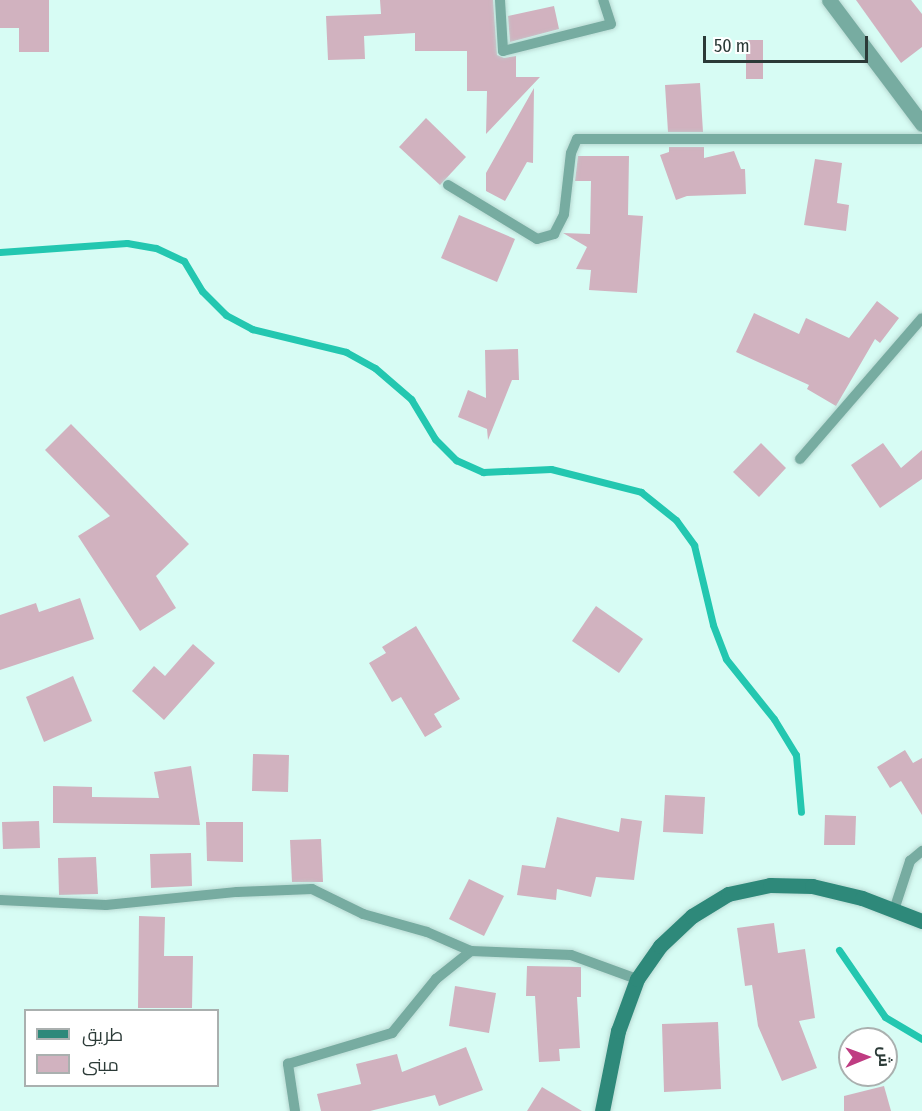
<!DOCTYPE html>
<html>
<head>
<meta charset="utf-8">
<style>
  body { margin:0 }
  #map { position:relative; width:922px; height:1111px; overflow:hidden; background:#d7fcf4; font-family:"Fira Sans Condensed",Cairo,sans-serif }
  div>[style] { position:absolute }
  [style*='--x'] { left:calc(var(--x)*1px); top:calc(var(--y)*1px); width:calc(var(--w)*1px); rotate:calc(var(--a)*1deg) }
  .stream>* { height:7px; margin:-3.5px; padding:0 3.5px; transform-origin:3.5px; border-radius:3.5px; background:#23c7b0 }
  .building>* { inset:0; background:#d1b2bf }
  .roads { filter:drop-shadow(0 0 2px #b8d9d2) drop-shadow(0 0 2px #b8d9d2) }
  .lane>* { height:10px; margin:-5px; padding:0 5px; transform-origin:5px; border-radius:5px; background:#77aca1 }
  .street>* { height:15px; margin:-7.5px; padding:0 7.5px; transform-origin:7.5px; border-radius:7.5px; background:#77aca1 }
  .secondary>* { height:15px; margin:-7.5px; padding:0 7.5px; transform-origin:7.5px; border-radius:7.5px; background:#2e897a }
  span { translate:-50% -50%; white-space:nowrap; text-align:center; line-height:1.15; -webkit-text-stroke:6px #fff; paint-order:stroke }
  .legend { position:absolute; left:24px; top:1009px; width:195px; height:78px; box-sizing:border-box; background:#fff; border:2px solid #aab0af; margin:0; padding:8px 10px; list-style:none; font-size:18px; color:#2b3a37 }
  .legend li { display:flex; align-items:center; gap:12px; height:30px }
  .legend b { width:30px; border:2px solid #aab0af }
  .north { position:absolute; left:838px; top:1027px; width:60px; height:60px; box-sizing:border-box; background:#fff; border:2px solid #aab0af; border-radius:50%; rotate:89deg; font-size:16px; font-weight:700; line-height:24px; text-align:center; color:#2b3a37 }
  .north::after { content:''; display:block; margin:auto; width:21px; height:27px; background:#bf3c82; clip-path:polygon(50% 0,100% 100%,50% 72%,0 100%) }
  .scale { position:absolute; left:703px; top:36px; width:165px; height:27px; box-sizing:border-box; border:3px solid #2b3a37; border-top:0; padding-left:8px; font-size:18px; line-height:21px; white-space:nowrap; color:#2b3a37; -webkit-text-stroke:4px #fff; paint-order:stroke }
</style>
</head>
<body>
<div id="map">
  <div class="stream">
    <div style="--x:0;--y:252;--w:127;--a:-4.1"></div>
    <div style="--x:127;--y:243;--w:29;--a:10"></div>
    <div style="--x:156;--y:248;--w:31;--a:25"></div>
    <div style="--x:184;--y:261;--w:35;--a:59"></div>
    <div style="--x:202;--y:291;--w:34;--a:45"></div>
    <div style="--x:226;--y:315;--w:30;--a:28"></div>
    <div style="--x:252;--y:329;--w:97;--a:13.7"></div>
    <div style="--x:346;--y:352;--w:33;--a:29"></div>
    <div style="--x:375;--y:368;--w:48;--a:40.7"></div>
    <div style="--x:411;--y:399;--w:47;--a:59"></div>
    <div style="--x:435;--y:439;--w:30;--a:45"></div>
    <div style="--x:456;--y:460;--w:30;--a:24"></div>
    <div style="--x:483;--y:472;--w:68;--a:-2.5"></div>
    <div style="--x:551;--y:469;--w:93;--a:14.3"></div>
    <div style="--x:641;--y:492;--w:45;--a:38.7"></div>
    <div style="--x:676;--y:520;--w:31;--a:54"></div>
    <div style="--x:694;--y:545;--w:82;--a:76.6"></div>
    <div style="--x:713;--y:625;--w:36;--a:69"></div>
    <div style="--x:726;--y:659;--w:77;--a:51.3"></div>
    <div style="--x:774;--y:719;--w:42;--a:58.6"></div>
    <div style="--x:796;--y:755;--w:57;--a:85"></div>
    <div style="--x:839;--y:950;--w:81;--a:55.5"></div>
    <div style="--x:885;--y:1017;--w:43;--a:30.7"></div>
  </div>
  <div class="building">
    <div style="clip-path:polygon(0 0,49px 0,49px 52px,19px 52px,19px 28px,0 28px)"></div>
    <div style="clip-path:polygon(380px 0,493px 0,497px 55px,504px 58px,516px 56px,516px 77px,540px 77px,486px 134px,487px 91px,467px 91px,467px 51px,415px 51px,415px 33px,364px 36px,365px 59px,328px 60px,326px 16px,381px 14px)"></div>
    <div style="clip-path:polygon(856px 0,911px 0,922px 14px,922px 47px,901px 63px)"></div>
    <div style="clip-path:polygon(554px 6px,559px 29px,510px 42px,508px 16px)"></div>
    <div style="clip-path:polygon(746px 40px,763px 40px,763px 79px,746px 79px)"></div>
    <div style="clip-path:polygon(700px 83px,703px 132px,668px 132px,665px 85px)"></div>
    <div style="clip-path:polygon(534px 88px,533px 163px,527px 162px,505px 201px,486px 191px,486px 173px)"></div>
    <div style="clip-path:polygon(426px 118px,466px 157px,440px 185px,399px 147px)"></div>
    <div style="clip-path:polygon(669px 147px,704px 147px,704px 158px,734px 151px,741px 169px,745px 169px,746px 194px,687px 196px,676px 200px,660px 155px,669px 152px)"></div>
    <div style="clip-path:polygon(578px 156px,629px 156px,628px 215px,643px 216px,637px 293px,589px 290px,591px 270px,576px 269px,587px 247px,563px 233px,590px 234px,591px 181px,575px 181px)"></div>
    <div style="clip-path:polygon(815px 159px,842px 163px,837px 203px,849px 205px,846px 231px,804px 225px)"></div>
    <div style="clip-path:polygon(459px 215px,515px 239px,497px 282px,441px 258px)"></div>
    <div style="clip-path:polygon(877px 301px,899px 318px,880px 343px,875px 339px,836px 406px,807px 389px,809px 385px,736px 352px,754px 313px,799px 334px,806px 318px,849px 338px)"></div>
    <div style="clip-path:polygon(518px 349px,519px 380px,512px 380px,488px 440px,487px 429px,458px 417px,468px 390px,486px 398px,485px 350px)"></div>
    <div style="clip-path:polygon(71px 424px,189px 544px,156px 576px,176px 608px,140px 631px,78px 536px,110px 516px,45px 450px)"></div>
    <div style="clip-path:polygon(761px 443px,786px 468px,759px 497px,733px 472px)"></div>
    <div style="clip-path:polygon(883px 443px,901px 468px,922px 450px,922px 479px,880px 508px,851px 465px)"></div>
    <div style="clip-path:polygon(80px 598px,94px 639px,0 670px,0 615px,36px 603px,39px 612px)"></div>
    <div style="clip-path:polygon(596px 606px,643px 639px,619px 673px,572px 641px)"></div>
    <div style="clip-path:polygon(416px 626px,460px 699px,434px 714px,442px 727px,425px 737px,401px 697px,392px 702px,369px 663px,386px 653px,382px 647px)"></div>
    <div style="clip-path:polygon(193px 644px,215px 663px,164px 720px,132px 691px,154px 666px,165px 676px)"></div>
    <div style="clip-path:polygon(73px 676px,92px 721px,44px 742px,26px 697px)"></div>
    <div style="clip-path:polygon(905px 750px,913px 763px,922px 758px,922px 815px,901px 781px,890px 788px,877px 767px)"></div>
    <div style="clip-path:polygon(253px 754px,289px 755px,288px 792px,252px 791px)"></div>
    <div style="clip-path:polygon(191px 766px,200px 825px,53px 823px,53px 786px,92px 787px,92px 797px,159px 798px,154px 772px)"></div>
    <div style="clip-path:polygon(665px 795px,705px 797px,703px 834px,663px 832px)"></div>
    <div style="clip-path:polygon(825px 815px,856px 816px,855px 845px,824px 845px)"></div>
    <div style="clip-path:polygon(557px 817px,619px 832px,621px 818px,642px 821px,634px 880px,596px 877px,591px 897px,557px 889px,556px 900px,517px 895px,522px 865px,545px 868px)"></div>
    <div style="clip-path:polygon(39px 821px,40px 848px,3px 849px,2px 822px)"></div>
    <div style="clip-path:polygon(206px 822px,243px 822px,243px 862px,207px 861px)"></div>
    <div style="clip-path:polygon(321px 839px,323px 882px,292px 882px,290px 840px)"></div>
    <div style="clip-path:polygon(191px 853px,192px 886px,151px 888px,150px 854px)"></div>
    <div style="clip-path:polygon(96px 857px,98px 894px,59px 895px,58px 858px)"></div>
    <div style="clip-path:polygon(469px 879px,504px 896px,484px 936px,449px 919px)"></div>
    <div style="clip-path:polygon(139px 916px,165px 917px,164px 956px,193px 956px,192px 1008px,138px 1008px)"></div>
    <div style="clip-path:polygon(774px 923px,778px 953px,805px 949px,815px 1018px,799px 1021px,817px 1068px,782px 1081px,758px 1026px,752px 985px,745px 986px,737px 928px)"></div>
    <div style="clip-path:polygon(527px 966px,581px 967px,581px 997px,577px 997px,580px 1048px,559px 1049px,560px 1061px,539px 1062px,535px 996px,526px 996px)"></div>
    <div style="clip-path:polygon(455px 986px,496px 993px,489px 1033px,449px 1026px)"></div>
    <div style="clip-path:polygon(718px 1022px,721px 1089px,664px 1092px,662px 1024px)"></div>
    <div style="clip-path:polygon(466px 1047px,483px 1090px,439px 1106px,435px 1095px,370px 1111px,321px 1111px,317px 1094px,361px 1084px,356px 1064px,397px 1054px,402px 1072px)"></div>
    <div style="clip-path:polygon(884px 1086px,891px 1111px,844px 1111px,844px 1096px)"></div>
    <div style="clip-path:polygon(542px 1087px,582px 1111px,527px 1111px)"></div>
  </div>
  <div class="roads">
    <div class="lane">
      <div style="--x:500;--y:0;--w:51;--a:86.6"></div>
      <div style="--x:503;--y:51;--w:111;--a:-14"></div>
      <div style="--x:611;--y:24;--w:25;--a:-108"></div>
      <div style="--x:448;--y:185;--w:104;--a:31.2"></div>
      <div style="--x:537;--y:239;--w:18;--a:-16"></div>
      <div style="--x:554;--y:234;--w:22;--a:-63"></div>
      <div style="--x:564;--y:214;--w:61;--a:-83.5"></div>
      <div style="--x:571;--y:153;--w:15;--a:-67"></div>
      <div style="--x:577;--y:139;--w:345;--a:0"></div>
      <div style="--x:800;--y:459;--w:186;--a:-49.1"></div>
      <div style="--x:0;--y:900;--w:106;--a:2.7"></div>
      <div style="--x:106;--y:905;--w:132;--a:-5.7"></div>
      <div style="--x:237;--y:892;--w:75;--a:-2.3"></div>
      <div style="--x:312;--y:889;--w:57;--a:26.1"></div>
      <div style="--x:363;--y:914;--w:66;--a:15.7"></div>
      <div style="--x:427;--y:932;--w:48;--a:23.4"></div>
      <div style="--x:894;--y:910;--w:52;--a:-71.9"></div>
      <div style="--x:910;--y:861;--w:16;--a:-40"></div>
      <div style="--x:295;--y:1111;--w:48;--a:-98.5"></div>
      <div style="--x:288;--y:1064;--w:109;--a:-16.6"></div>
      <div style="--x:392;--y:1033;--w:70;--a:-50.8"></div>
      <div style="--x:436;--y:979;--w:45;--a:-38.7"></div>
      <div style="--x:471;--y:951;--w:100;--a:2.3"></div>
      <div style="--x:571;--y:955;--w:70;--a:20"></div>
    </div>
    <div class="street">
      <div style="--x:829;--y:0;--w:155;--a:53.1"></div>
    </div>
    <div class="secondary">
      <div style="--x:602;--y:1111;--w:82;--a:-78.7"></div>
      <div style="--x:618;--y:1031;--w:55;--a:-69.9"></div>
      <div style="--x:637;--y:979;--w:40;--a:-55.1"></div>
      <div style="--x:660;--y:946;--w:44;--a:-43.2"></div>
      <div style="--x:692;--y:916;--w:42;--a:-31.4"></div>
      <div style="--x:728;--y:894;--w:43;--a:-12.1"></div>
      <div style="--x:770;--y:885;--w:42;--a:1.4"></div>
      <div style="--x:812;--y:886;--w:51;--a:13.5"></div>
      <div style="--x:862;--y:898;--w:64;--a:21"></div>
    </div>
  </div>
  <ul class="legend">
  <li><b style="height:8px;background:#2e897a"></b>طريق</li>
  <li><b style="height:16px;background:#d1b2bf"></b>مبنى</li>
  </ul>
  <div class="north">ش</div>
  <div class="scale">50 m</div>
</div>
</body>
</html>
